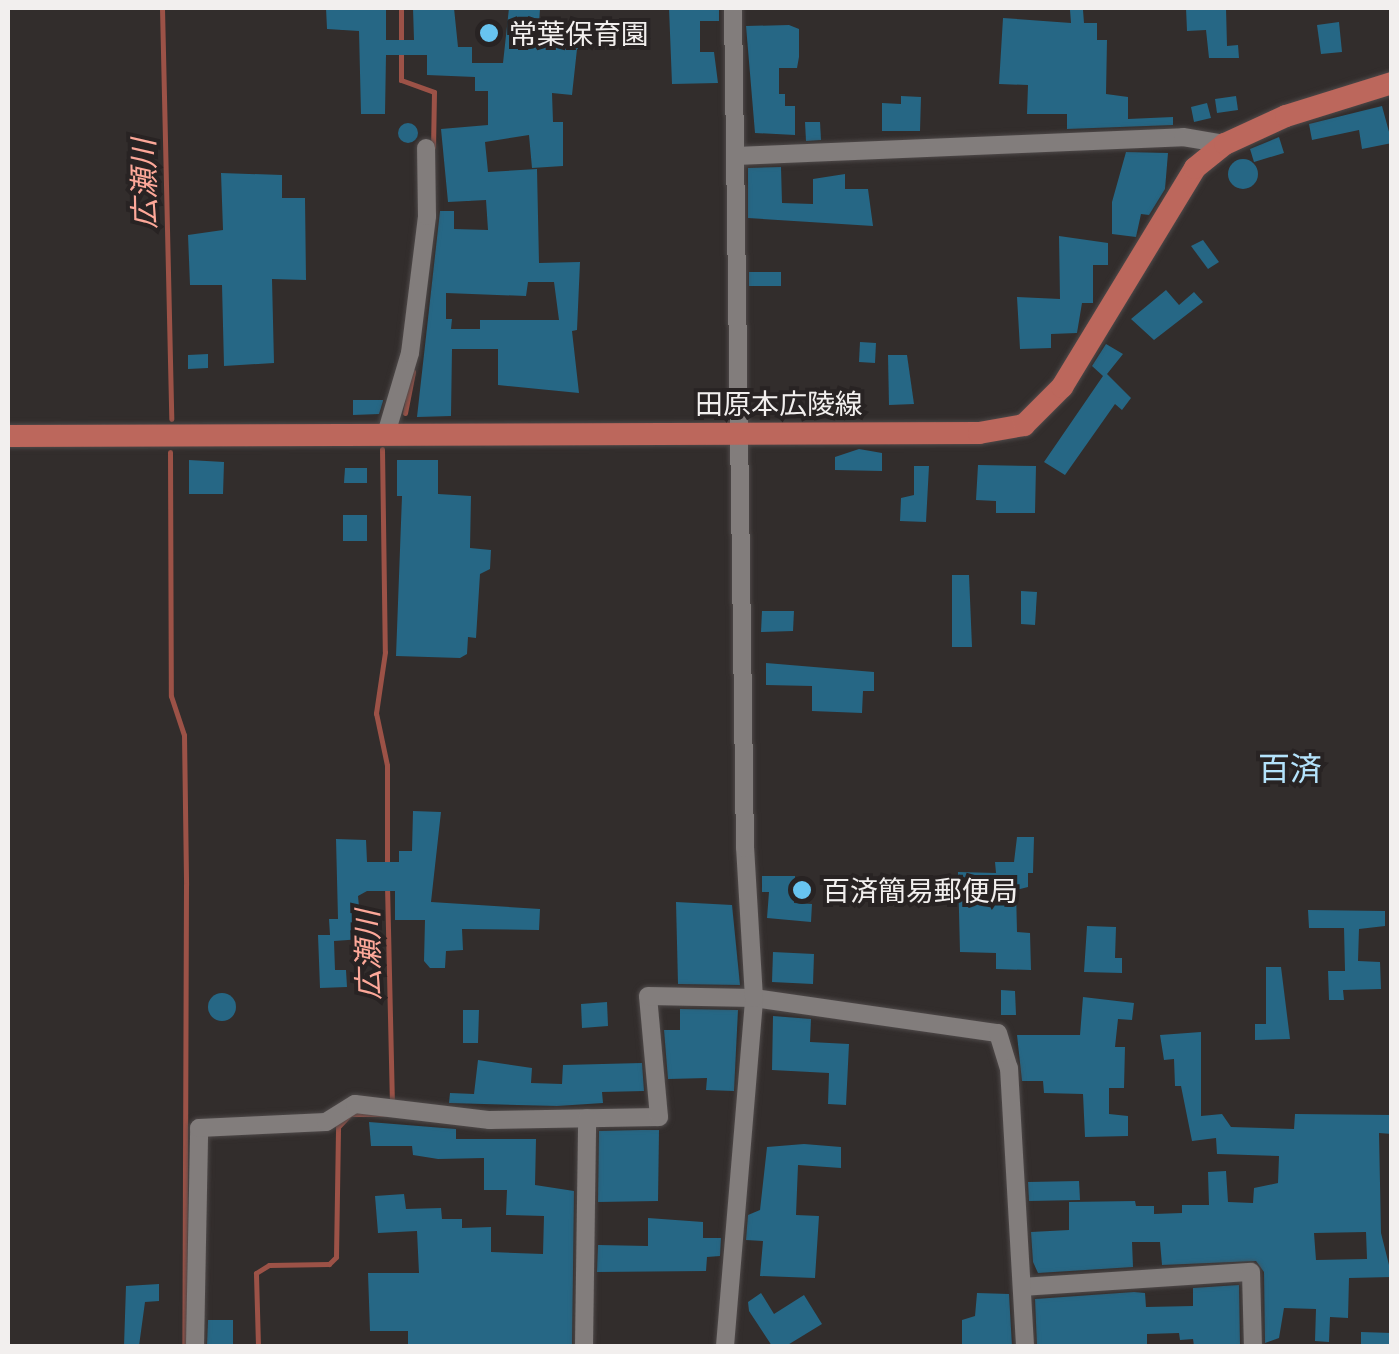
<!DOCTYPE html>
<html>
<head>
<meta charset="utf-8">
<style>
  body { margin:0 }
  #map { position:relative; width:1399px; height:1354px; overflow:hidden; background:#322d2c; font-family:"Noto Sans","Noto Sans JP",sans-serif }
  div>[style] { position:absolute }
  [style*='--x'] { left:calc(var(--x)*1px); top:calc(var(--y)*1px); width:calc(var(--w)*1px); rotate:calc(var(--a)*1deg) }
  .stream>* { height:5px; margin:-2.5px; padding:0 2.5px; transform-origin:2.5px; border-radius:2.5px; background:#9c5247 }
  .building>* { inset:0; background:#266785 }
  .round { border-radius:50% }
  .roads { filter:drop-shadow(0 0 2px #4e4949) drop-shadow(0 0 2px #4e4949) }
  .minor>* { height:18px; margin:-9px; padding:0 9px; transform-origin:9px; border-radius:9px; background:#827d7c }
  .major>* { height:22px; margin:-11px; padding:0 11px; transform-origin:11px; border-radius:11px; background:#bc675c }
  .dots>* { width:28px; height:28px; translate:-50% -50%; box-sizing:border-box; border:5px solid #282323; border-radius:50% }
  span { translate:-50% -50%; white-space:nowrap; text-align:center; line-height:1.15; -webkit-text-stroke:8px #282323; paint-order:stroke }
  .poi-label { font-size:28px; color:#f2efee }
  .left { translate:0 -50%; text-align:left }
  .street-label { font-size:28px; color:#f2efee }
  .water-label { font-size:30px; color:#fda899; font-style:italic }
  .quarter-label { font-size:32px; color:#b4e3fc }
  .frame { position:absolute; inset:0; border:10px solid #f2efee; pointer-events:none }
</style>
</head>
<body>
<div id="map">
  <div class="stream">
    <div style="--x:162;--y:8;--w:411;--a:88.7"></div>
    <div style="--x:401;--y:8;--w:72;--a:90"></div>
    <div style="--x:401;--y:80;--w:35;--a:20"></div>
    <div style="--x:434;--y:92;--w:55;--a:91"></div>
    <div style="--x:405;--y:413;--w:42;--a:-79"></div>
    <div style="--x:382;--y:449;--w:203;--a:89.2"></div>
    <div style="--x:385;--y:652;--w:62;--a:98.4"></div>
    <div style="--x:376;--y:713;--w:53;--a:78.1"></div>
    <div style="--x:387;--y:765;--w:99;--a:90"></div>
    <div style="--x:170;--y:452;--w:244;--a:89.8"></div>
    <div style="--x:171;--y:696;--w:41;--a:71.6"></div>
    <div style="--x:184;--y:735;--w:150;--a:89.2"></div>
    <div style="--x:186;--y:885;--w:461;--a:90.2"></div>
    <div style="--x:387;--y:885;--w:219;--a:88.7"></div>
    <div style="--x:258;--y:1346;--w:73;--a:-91.6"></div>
    <div style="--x:256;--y:1273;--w:15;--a:-32"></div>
    <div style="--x:269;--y:1265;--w:60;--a:-1"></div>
    <div style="--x:329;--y:1264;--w:10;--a:-45"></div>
    <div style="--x:336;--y:1257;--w:130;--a:-89.1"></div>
    <div style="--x:338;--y:1127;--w:18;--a:-47"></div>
    <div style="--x:350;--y:1114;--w:39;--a:0"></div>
  </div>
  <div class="building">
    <div style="clip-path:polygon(evenodd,326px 8px,386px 9px,386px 40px,414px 40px,413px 8px,454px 8px,458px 47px,472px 47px,472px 63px,503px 63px,509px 8px,540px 9px,539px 23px,589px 30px,586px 50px,577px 49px,572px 95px,552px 93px,553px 122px,563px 122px,563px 166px,532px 168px,529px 135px,485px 142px,488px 172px,537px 169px,539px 263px,580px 262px,577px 330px,572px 331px,579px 393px,498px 385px,498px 349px,452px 349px,451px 416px,417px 417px,440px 211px,454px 211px,454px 229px,488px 230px,486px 200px,448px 202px,441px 129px,488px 125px,488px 91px,475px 91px,475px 77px,427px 75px,427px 55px,386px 55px,385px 114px,361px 114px,359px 31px,327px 29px,326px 8px,528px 282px,554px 282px,559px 320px,480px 320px,480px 329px,451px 329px,452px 319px,446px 319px,446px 293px,526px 296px,528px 282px)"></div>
    <div style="clip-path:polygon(669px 8px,719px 8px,719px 21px,700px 21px,700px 52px,714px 52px,718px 83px,672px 84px)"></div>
    <div style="clip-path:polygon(1186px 8px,1226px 8px,1227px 46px,1238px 45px,1239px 58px,1209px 58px,1206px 30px,1187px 31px)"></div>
    <div style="clip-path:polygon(1070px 10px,1083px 10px,1084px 23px,1097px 23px,1097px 40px,1107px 40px,1106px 94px,1128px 97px,1128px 119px,1173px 117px,1173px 125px,1067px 129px,1067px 114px,1027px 114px,1028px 85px,999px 84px,1003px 18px,1071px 23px)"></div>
    <div style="clip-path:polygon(1339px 22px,1342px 52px,1321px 54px,1317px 25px)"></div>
    <div style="clip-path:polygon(789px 25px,799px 29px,799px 57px,797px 68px,779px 68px,779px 94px,785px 94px,785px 106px,795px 106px,795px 135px,755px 133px,746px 26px)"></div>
    <div style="clip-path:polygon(901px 96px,921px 97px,920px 131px,882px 131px,882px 103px,901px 104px)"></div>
    <div style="clip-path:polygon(1236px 96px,1238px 110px,1217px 113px,1215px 99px)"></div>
    <div style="clip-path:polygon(1207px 103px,1211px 118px,1194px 122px,1191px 107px)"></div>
    <div style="clip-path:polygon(1382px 106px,1392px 143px,1362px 149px,1359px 130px,1312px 140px,1309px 124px)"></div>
    <div style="clip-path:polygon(805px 122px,820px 122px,821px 140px,806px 141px)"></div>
    <div class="round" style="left:398px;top:123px;width:20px;height:20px"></div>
    <div style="clip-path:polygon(1279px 137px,1284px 153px,1254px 162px,1250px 149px)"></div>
    <div style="clip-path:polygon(1126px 152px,1168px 153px,1165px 189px,1149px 215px,1141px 214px,1136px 237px,1112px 234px,1112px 202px)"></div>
    <div class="round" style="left:1228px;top:159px;width:30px;height:30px"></div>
    <div style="clip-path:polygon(781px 167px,782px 203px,813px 204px,813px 179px,845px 174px,845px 189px,868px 189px,873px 226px,748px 218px,748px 168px)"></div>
    <div style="clip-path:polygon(221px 173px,282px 175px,282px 198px,305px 198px,306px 280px,272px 279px,274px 363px,224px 366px,222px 285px,190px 285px,188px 235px,223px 230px)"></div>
    <div style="clip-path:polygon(1059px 236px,1108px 243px,1108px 265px,1093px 265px,1093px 303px,1082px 303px,1077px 333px,1051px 334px,1051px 348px,1020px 349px,1017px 297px,1060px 299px)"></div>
    <div style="clip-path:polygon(1203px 240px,1219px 262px,1208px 269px,1191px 246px)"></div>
    <div style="clip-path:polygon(749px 272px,781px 272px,781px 286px,749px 286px)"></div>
    <div style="clip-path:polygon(1166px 290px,1179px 305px,1194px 292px,1203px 302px,1154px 340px,1131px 319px)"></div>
    <div style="clip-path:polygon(860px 342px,876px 343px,875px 363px,859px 362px)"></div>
    <div style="clip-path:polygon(1106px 344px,1123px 354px,1107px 374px,1131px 398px,1122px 410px,1115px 404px,1065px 475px,1044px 462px,1103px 376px,1092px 366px)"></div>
    <div style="clip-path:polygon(208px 354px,208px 368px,188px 369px,188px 355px)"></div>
    <div style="clip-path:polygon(888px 355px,907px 355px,914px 404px,889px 405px)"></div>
    <div style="clip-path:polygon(353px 400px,383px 400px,383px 401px,379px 414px,353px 415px)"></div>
    <div style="clip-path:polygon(859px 449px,882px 453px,882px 471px,835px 470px,835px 457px)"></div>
    <div style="clip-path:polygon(189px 460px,224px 462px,223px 494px,189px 494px)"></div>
    <div style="clip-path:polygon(397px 460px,438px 460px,438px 494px,471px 496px,470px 548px,491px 550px,490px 569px,480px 574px,476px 638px,468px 637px,467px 654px,460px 658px,396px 656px,402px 496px,397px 496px)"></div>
    <div style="clip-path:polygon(978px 465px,1036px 466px,1035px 513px,996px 513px,996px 501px,976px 500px)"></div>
    <div style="clip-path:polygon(914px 466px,929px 466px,926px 522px,900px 521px,901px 498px,914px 495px)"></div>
    <div style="clip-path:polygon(345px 468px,367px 468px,367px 483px,344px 483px)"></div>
    <div style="clip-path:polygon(343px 515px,367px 515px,367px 541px,343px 541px)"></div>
    <div style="clip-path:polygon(952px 575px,969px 575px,972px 647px,952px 647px)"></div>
    <div style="clip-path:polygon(1021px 591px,1037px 592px,1035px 625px,1021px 624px)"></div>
    <div style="clip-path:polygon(762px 611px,794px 611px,793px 631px,761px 632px)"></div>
    <div style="clip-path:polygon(766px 663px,874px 672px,874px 691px,863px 691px,862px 713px,812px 711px,812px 686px,766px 685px)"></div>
    <div style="clip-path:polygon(413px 811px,441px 812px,431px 902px,540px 909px,539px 930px,462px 929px,463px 950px,446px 951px,445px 968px,430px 968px,424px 961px,425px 920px,395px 920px,395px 891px,367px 891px,358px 896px,362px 939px,334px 941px,335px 970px,346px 970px,347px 987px,320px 988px,318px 935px,330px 935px,329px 919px,338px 919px,336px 839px,366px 840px,367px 862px,399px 862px,399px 851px,412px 851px)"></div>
    <div style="clip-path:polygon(1017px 837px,1034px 837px,1033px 873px,1028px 873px,1028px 887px,1016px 890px,1017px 932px,1030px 933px,1031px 970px,996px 969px,996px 953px,960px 952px,958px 872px,996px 873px,995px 862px,1014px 862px)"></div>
    <div style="clip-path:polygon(762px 876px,795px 876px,794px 903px,812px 904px,811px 922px,767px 918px,769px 892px,762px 892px)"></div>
    <div style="clip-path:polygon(676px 902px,732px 905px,740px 985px,678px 984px)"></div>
    <div style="clip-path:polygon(1308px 910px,1385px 911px,1385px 926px,1359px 929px,1358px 961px,1380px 962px,1381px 989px,1343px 990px,1344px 1000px,1329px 1000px,1328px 971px,1345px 971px,1344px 928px,1309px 928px)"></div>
    <div style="clip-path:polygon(1087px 926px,1116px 927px,1115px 958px,1122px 958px,1122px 973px,1084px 972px)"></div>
    <div style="clip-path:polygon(773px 952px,814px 954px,813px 984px,772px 982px)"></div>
    <div style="clip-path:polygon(1266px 967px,1281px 967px,1290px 1039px,1255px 1040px,1255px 1024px,1266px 1024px)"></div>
    <div style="clip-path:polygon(1001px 990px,1015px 991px,1016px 1015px,1001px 1015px)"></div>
    <div class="round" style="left:208px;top:993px;width:28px;height:28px"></div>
    <div style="clip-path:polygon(1083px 997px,1134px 1003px,1132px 1020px,1118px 1019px,1115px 1047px,1125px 1047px,1124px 1088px,1109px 1088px,1109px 1114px,1128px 1116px,1128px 1136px,1085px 1137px,1083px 1094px,1044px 1093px,1043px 1081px,1022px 1081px,1017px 1035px,1080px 1035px)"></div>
    <div style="clip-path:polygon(607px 1002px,608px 1026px,582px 1028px,581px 1004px)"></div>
    <div style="clip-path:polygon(680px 1009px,738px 1010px,734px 1091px,706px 1090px,707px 1078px,668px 1079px,664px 1030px,680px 1030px)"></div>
    <div style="clip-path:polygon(463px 1010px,479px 1010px,478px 1043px,463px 1043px)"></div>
    <div style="clip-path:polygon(773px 1016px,811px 1019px,810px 1042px,849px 1044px,846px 1105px,828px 1104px,829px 1073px,772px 1070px)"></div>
    <div style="clip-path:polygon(evenodd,1201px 1032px,1201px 1116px,1222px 1114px,1231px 1127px,1294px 1129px,1295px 1114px,1392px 1115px,1392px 1134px,1379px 1133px,1381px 1233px,1392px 1277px,1349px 1278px,1348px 1318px,1330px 1317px,1329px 1342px,1315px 1341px,1316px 1309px,1284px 1308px,1279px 1338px,1265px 1343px,1264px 1272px,1256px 1261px,1162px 1265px,1160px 1242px,1132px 1242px,1133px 1267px,1038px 1273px,1033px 1262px,1031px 1232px,1069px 1230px,1069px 1202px,1135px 1201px,1136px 1206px,1154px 1206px,1154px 1214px,1182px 1213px,1182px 1205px,1209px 1205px,1208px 1172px,1226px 1171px,1228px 1202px,1253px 1203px,1254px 1188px,1278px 1183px,1279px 1156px,1217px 1154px,1216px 1138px,1192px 1141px,1181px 1086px,1175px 1086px,1174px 1059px,1164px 1060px,1160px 1035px,1201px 1032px,1366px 1232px,1367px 1259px,1316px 1260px,1314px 1233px,1366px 1232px)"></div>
    <div style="clip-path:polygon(478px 1060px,532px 1068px,531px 1083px,562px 1084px,563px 1065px,642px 1063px,644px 1091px,602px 1092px,603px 1103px,557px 1106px,449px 1103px,450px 1093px,474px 1094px)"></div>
    <div style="clip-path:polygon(369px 1122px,456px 1129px,456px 1139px,536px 1139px,535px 1185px,574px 1191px,572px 1346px,408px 1344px,408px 1331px,370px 1331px,368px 1273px,419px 1273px,417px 1231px,378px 1233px,375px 1196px,404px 1194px,406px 1209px,441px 1208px,442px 1219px,462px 1219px,462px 1228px,491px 1227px,491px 1252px,543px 1254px,544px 1216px,506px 1215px,507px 1190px,484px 1190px,484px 1158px,438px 1159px,413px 1155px,412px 1146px,371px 1146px)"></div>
    <div style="clip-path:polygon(640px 1130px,659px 1130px,658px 1201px,598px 1202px,599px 1131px)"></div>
    <div style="clip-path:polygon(804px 1144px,841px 1147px,841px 1168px,798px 1165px,796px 1215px,819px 1216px,815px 1278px,760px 1276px,763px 1241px,746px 1240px,748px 1215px,760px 1210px,767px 1147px)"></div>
    <div style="clip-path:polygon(1079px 1181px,1080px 1200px,1029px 1201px,1028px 1182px)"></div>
    <div style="clip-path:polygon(648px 1218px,703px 1222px,703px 1238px,721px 1238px,720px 1256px,707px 1257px,706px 1271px,597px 1272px,598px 1245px,648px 1246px)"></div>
    <div style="clip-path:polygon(159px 1284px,159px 1301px,145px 1302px,139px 1346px,124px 1346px,126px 1286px)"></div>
    <div style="clip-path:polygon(1239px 1285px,1240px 1344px,1194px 1346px,1193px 1339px,1180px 1340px,1179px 1333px,1147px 1334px,1147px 1346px,1037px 1346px,1035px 1299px,1134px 1292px,1145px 1293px,1146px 1307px,1193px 1306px,1193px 1288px)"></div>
    <div style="clip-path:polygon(761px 1293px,774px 1314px,804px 1295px,822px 1324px,786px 1346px,772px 1346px,749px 1311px,748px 1302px)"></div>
    <div style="clip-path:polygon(977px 1293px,1009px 1294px,1012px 1346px,962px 1346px,962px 1320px,975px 1316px)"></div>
    <div style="clip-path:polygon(208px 1320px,233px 1320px,233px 1346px,207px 1346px)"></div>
    <div style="clip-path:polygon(1361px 1332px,1392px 1333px,1392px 1346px,1361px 1346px)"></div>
  </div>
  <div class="roads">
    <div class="minor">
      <div style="--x:736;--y:156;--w:447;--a:-2.4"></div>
      <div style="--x:1183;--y:137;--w:43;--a:9.5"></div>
      <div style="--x:386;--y:434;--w:84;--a:-73.5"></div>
      <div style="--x:410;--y:353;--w:138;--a:-82.9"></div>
      <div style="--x:427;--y:216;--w:68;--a:-90.8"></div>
      <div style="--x:1023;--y:1287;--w:228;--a:-3.8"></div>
      <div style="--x:1251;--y:1272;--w:74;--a:88.5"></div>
      <div style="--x:195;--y:1346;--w:218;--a:-88.9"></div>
      <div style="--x:199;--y:1128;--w:127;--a:-2.7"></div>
      <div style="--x:326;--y:1122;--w:34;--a:-32"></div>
      <div style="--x:355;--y:1104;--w:136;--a:6.8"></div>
      <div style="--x:490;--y:1120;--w:169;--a:-1"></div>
      <div style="--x:659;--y:1117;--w:121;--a:-95.2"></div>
      <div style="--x:648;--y:996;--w:106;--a:1.1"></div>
      <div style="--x:754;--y:998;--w:246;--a:8.2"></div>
      <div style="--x:998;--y:1033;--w:37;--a:73"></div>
      <div style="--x:1009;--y:1068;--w:278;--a:86.7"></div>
      <div style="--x:584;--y:1346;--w:228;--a:-89.2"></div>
      <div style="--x:725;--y:1346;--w:349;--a:-85.2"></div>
      <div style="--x:754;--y:998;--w:150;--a:-93.4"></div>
      <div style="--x:745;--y:848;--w:840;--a:-90.82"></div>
    </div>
    <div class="major">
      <div style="--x:8;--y:436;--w:971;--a:-0.18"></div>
      <div style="--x:979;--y:433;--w:46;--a:-10.1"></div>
      <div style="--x:1024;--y:425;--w:54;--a:-45"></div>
      <div style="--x:1062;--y:387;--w:256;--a:-58.7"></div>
      <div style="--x:1195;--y:168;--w:38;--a:-39"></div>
      <div style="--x:1225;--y:144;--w:67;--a:-24.7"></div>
      <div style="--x:1286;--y:116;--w:111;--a:-17.3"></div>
    </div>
  </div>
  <div class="dots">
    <div style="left:489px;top:33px;background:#68c4f0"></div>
    <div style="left:802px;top:890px;background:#68c4f0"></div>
  </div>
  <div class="poi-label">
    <span class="left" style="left:509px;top:33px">常葉保育園</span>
    <span class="left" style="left:822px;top:890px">百済簡易郵便局</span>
  </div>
  <div class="street-label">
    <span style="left:779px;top:403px">田原本広陵線</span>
  </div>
  <div class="water-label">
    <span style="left:144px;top:184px;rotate:-91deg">広瀬川</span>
    <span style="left:368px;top:955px;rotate:-91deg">広瀬川</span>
  </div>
  <div class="quarter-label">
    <span style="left:1290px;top:768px">百済</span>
  </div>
  <div class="frame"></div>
</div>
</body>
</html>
